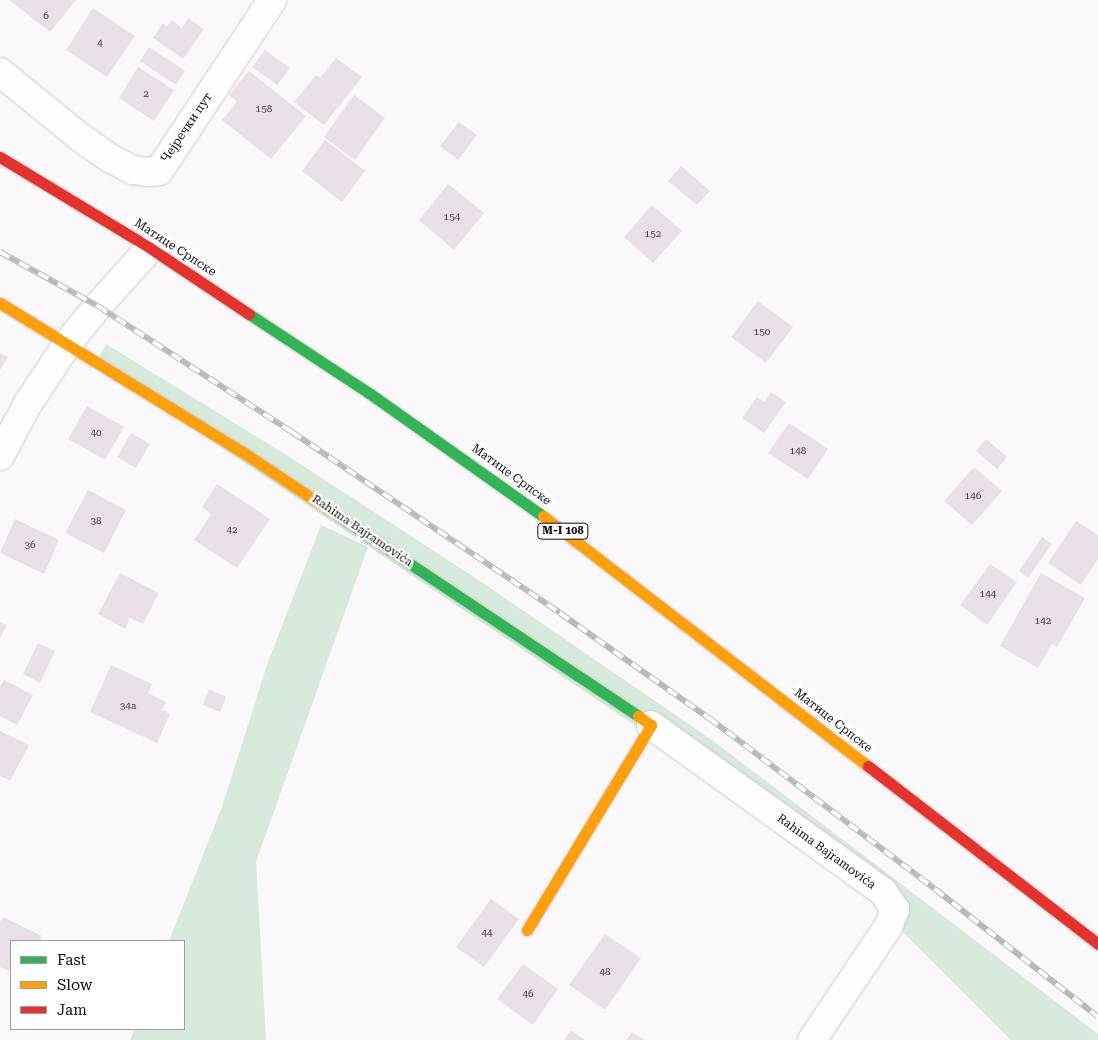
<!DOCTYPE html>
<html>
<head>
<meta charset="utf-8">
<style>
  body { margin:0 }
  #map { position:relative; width:1098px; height:1040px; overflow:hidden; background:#fbf8fb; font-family:"Roboto Serif",serif }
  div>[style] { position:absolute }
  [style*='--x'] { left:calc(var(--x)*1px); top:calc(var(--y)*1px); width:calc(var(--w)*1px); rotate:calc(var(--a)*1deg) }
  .green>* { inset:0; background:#d6e9db }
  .building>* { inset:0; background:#e8dfe8 }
  .roads { filter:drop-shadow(0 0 1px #cdc8cd) drop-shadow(0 0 1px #cdc8cd) }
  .street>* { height:28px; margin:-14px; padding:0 14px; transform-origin:14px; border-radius:14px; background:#fefefe }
  .fast>* { height:11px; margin:-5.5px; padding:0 5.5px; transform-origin:5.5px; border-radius:5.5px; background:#30b455 }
  .slow>* { height:11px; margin:-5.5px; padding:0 5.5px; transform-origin:5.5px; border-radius:5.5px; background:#ff9f0a }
  .jam>* { height:11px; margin:-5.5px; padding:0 5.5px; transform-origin:5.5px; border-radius:5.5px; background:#e5322d }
  .rail>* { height:5.5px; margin-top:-2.75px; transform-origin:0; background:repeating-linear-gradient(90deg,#fff 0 11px,#bab9ba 0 22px); box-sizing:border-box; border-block:1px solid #bab9ba }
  span { translate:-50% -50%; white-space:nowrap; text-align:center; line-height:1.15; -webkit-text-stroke:5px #fff; paint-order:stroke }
  .number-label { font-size:10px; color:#484048 }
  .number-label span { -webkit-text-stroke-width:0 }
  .shield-label span { padding:1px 4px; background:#fff; border:1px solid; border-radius:4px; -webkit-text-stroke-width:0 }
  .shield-label { font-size:11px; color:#100810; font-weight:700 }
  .street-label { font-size:12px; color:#100810 }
  .legend { position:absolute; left:10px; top:940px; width:175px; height:90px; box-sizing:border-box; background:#fff; border:1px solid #9f9c9f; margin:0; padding:6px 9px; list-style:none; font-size:15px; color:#100810 }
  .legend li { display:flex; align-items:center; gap:10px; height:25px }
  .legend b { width:25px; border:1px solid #9f9c9f }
</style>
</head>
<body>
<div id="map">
  <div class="green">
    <div style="clip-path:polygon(106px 344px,288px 456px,477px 579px,712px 740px,1098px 1034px,1098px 1040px,1011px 1040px,886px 915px,896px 901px,96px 363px)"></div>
    <div style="clip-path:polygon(321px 525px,368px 547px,256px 862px,266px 1040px,130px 1040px,135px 1029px,184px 1029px,184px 941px,169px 941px,222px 807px,267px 665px)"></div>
  </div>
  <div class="building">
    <div style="clip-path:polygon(9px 0,76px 0,50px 32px)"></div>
    <div style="clip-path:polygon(93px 8px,135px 36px,107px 77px,66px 50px)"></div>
    <div style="clip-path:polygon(188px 18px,204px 29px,183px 59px,153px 38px,163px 23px,167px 27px,172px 20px,182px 28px)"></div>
    <div style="clip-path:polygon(149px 47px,185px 71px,176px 85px,140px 61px)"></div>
    <div style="clip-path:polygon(265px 50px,290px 68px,277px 85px,252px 67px)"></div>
    <div style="clip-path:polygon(336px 58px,362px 77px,324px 125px,294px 102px,316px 75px,320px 78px)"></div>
    <div style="clip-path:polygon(138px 67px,174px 90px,154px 121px,119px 98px)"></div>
    <div style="clip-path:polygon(249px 71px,306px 116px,271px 159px,222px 120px,237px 102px,229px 95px)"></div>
    <div style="clip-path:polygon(354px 95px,385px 118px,355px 160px,324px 137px)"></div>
    <div style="clip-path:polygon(459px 122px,477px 135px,458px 160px,440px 146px)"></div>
    <div style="clip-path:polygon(325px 140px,365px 171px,342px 202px,302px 171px)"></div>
    <div style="clip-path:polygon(681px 166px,710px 191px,697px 205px,668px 181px)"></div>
    <div style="clip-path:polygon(448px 184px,484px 213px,454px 250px,419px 220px)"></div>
    <div style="clip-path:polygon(652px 205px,682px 231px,653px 263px,624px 237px)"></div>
    <div style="clip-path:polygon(758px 301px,793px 327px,766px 363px,731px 337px)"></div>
    <div style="clip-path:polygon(0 353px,8px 357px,0 370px)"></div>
    <div style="clip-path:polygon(771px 392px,786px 402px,764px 433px,742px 418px,757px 397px,764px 402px)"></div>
    <div style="clip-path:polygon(87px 406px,124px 427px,105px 460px,68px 439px)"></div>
    <div style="clip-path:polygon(789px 423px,828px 449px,808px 479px,768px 453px)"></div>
    <div style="clip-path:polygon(131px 433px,150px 444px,136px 468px,117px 457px)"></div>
    <div style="clip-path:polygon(986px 439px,1007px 457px,997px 469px,976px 451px)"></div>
    <div style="clip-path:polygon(974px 467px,1002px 491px,972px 525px,944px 501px)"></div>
    <div style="clip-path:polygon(217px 484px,270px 519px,237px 568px,194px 540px,211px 514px,202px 507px)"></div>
    <div style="clip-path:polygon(88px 490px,126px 510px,104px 553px,65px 533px)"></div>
    <div style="clip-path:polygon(15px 519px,59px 540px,44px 574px,0 553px)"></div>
    <div style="clip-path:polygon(1076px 521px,1098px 535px,1098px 559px,1081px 585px,1048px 563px)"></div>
    <div style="clip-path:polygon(1042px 537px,1052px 544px,1028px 578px,1019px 571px)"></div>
    <div style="clip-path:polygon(990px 564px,1017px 582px,987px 625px,960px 605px)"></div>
    <div style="clip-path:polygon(120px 573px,159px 593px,143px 624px,130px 618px,125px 629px,98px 614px)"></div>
    <div style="clip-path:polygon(1041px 573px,1085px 598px,1057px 647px,1052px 644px,1038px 668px,1000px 646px)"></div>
    <div style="clip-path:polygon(0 622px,7px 625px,0 639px)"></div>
    <div style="clip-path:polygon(38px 643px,55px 651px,40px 683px,23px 674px)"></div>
    <div style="clip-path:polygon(111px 665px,152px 684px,148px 693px,166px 702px,162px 710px,170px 714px,157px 743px,90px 712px)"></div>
    <div style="clip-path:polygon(4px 680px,33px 695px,17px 725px,0 716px,0 687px)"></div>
    <div style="clip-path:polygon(209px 689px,226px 697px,220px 712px,203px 705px)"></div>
    <div style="clip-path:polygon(0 731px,29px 745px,10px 781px,0 776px)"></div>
    <div style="clip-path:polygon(491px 899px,519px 919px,484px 967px,456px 947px)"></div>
    <div style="clip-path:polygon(3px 917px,42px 936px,39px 941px,11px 941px,11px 972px,0 967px,0 922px)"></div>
    <div style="clip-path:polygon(605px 934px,641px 958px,605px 1010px,569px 985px)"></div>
    <div style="clip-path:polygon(523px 964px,558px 989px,533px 1025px,497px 999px)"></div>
    <div style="clip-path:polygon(571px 1030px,585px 1040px,564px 1040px)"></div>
    <div style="clip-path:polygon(632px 1032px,645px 1040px,626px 1040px)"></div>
  </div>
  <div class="roads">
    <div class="street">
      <div style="--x:0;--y:72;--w:104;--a:39.2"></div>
      <div style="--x:81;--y:138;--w:35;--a:35"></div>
      <div style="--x:110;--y:158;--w:26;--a:28"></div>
      <div style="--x:133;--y:170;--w:14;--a:8"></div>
      <div style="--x:147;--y:172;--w:12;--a:-5"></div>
      <div style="--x:159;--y:171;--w:205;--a:-56.5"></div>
      <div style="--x:0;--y:456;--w:58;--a:-62.1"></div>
      <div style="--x:27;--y:405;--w:74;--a:-56.5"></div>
      <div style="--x:68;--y:343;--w:48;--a:-51"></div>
      <div style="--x:98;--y:306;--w:78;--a:-48.1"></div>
      <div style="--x:651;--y:725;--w:286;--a:35.7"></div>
      <div style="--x:883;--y:892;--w:21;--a:55"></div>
      <div style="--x:895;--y:909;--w:19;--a:111"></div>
      <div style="--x:888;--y:927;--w:136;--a:123.9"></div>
    </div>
    <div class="fast">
      <div style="--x:249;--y:314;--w:144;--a:33.4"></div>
      <div style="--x:369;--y:393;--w:213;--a:35.3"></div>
      <div style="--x:334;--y:513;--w:366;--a:33.7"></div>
    </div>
    <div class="slow">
      <div style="--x:0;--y:303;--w:283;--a:31.6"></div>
      <div style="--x:241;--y:451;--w:112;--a:33.7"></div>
      <div style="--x:543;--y:516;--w:410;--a:37.6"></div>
      <div style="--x:527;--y:930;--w:240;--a:-58.8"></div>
      <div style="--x:651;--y:725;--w:16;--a:-145"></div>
    </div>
    <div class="jam">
      <div style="--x:0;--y:157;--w:175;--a:31.2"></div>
      <div style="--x:150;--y:248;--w:119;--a:33.7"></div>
      <div style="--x:868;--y:766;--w:291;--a:37.7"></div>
    </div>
  </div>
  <div class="rail">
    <div style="--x:0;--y:252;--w:112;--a:28.9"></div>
    <div style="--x:98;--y:306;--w:231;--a:33"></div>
    <div style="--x:292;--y:432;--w:323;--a:34"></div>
    <div style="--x:560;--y:613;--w:182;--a:35.2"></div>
    <div style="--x:709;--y:718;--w:283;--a:37.1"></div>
    <div style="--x:935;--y:889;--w:207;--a:38.1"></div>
  </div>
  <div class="number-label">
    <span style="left:46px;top:16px">6</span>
    <span style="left:100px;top:43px">4</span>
    <span style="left:146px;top:94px">2</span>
    <span style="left:264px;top:109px">158</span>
    <span style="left:452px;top:217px">154</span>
    <span style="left:653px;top:234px">152</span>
    <span style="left:762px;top:332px">150</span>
    <span style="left:96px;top:433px">40</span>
    <span style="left:798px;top:451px">148</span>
    <span style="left:973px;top:496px">146</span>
    <span style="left:96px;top:521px">38</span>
    <span style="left:232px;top:530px">42</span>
    <span style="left:30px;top:545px">36</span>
    <span style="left:988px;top:594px">144</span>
    <span style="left:1043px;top:621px">142</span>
    <span style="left:128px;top:706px">34a</span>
    <span style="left:487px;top:933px">44</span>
    <span style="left:605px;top:972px">48</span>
    <span style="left:528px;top:994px">46</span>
  </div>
  <div class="shield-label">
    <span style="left:563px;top:531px">M-I 108</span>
  </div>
  <div class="street-label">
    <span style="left:187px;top:128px;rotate:-56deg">Чејречки пут</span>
    <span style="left:175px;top:248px;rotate:33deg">Матице Српске</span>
    <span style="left:511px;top:475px;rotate:36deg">Матице Српске</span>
    <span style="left:362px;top:531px;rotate:34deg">Rahima Bajramovića</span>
    <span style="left:833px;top:721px;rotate:38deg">Матице Српске</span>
    <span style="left:826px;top:852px;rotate:36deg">Rahima Bajramovića</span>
  </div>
  <ul class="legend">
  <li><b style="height:6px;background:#30b455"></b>Fast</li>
  <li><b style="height:6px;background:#ff9f0a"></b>Slow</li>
  <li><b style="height:6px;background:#e5322d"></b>Jam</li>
  </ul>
</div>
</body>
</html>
